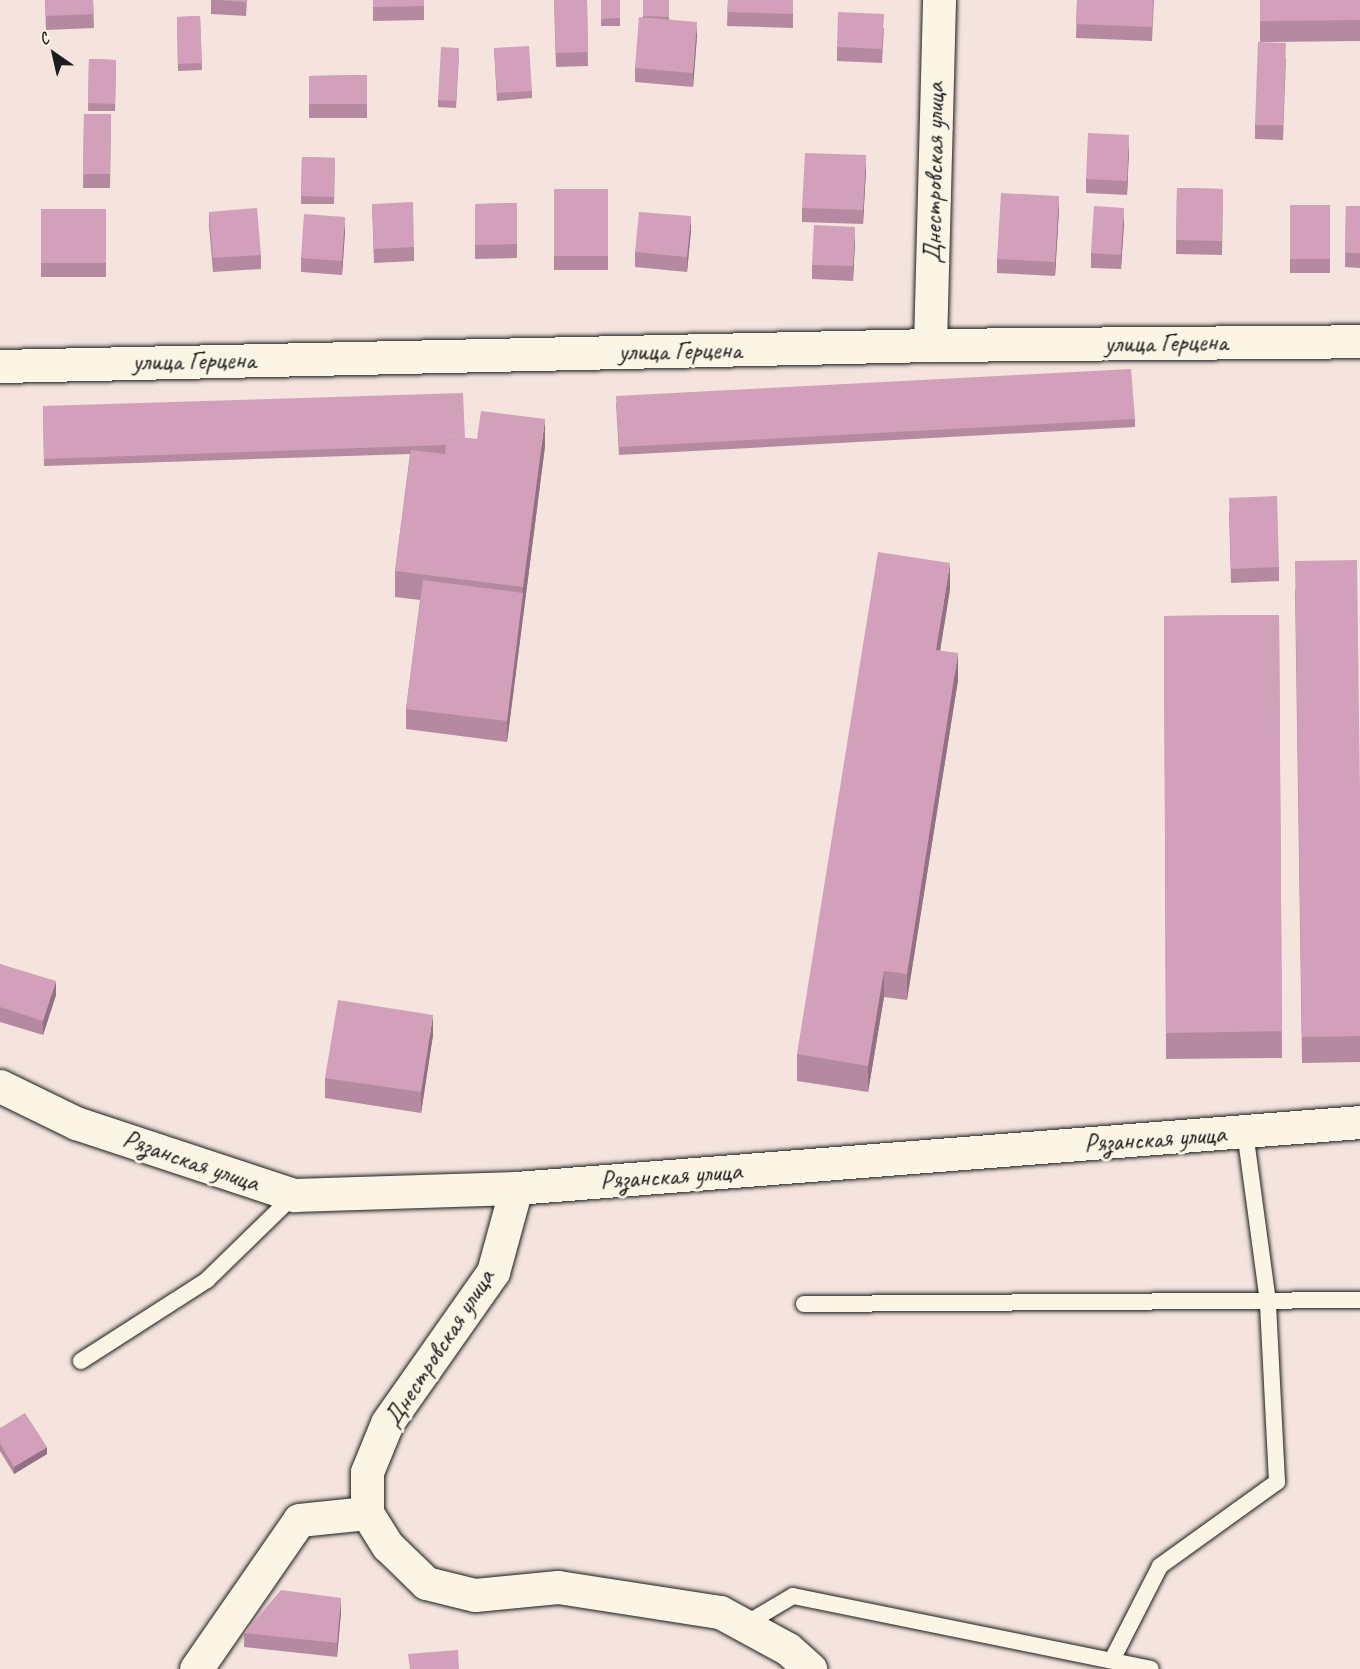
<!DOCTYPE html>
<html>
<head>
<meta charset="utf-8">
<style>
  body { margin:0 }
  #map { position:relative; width:1360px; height:1669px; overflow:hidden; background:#f4e4dd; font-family:Caveat,sans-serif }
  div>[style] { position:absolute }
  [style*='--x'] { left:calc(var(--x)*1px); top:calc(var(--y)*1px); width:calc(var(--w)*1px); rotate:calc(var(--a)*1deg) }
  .roads { filter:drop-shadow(0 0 2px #1c1c1c) drop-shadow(0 0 2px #1c1c1c) }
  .service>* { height:16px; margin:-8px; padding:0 8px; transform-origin:8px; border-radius:8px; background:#fcf5e5 }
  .minor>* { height:33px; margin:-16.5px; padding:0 16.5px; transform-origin:16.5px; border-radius:16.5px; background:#fcf5e5 }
  .wall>* { inset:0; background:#b58aa1 }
  .shaded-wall>* { inset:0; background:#937083 }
  .building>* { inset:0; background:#d2a0bb }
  span { translate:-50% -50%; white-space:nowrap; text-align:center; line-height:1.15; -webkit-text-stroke:6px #fcf5e5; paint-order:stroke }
  .street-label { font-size:26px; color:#1c1c1c }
  .north { position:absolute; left:24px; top:24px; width:60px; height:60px; -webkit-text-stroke:4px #fcf5e5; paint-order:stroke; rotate:326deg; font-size:16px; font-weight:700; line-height:24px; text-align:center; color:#1c1c1c }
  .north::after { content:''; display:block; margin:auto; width:21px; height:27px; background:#1c1c1c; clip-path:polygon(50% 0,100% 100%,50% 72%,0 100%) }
</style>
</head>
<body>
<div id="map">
  <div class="roads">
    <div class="service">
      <div style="--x:804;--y:1304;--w:556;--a:-0.41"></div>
      <div style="--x:81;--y:1361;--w:150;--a:-32.7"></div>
      <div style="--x:207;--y:1280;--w:122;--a:-44.3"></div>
      <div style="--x:744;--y:1625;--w:57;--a:-30.6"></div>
      <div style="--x:793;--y:1596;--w:365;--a:11.5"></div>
      <div style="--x:1113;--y:1658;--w:103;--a:-62.9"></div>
      <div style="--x:1160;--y:1566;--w:144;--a:-35.7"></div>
      <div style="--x:1277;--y:1482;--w:180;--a:-92.9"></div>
      <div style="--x:1268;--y:1302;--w:172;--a:-97.7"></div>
    </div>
    <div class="minor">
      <div style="--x:930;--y:345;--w:345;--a:-88.5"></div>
      <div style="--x:0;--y:366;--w:930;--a:-1.29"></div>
      <div style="--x:930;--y:345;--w:430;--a:-0.5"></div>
      <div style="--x:0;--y:1086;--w:85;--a:26"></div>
      <div style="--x:76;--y:1123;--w:230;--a:18.3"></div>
      <div style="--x:294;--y:1195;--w:222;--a:-1.8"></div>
      <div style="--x:516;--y:1188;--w:847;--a:-4.47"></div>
      <div style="--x:516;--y:1188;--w:87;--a:105.3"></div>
      <div style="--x:493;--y:1272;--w:184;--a:125.1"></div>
      <div style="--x:387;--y:1423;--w:53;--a:112.2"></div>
      <div style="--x:367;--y:1472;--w:41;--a:90"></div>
      <div style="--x:367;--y:1513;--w:39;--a:58"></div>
      <div style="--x:388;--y:1546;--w:53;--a:44.2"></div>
      <div style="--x:426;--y:1583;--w:50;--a:13.8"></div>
      <div style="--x:475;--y:1595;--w:83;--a:-5.5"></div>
      <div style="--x:558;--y:1587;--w:164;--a:8.8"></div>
      <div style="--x:720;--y:1612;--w:77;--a:28.6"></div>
      <div style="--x:788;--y:1649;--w:30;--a:42"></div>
      <div style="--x:196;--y:1669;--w:181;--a:-55.3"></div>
      <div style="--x:299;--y:1520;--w:68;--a:-5.9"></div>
    </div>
  </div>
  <div class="wall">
    <div style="clip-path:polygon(45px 0,93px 0,94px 28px,46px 30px)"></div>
    <div style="clip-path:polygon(211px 0,247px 0,246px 16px,211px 14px)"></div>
    <div style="clip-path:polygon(373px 0,424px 0,424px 20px,373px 21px)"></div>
    <div style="clip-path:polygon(554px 0,587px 0,588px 66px,556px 67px)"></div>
    <div style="clip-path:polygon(601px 0,620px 0,620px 26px,601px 26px)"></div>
    <div style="clip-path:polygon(669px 0,669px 19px,697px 36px,693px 87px,635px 82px,635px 68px,643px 16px)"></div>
    <div style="clip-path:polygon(728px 0,793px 0,793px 28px,727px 26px)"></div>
    <div style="clip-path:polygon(1077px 0,1154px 0,1152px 41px,1076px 38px)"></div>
    <div style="clip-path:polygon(1260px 0,1360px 0,1360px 41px,1260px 42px)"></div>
    <div style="clip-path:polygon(200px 16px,202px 70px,178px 71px,177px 17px)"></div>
    <div style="clip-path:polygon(884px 28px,882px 63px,837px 61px,837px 47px)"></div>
    <div style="clip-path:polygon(494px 48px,532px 91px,532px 98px,497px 101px)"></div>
    <div style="clip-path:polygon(459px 55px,456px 108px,438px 107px,438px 100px)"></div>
    <div style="clip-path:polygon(1286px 57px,1283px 140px,1255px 139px,1255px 125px)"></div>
    <div style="clip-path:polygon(89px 59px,116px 60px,115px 111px,88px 111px)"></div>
    <div style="clip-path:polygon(367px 75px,367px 118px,309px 118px,309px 76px)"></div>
    <div style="clip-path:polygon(84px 114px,111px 114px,110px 188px,83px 188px)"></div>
    <div style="clip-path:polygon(1129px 149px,1127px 195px,1086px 193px,1086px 179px)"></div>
    <div style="clip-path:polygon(302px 157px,335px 158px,334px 204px,301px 204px)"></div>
    <div style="clip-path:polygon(866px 169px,863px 224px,802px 222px,802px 208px)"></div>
    <div style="clip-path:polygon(1177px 188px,1223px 189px,1222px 255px,1176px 254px)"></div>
    <div style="clip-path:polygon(554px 189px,608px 189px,608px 270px,554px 270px)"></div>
    <div style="clip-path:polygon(517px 203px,517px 258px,475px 259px,475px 204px)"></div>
    <div style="clip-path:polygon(372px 204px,414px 247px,414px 261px,374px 263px)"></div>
    <div style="clip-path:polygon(1290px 205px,1330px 205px,1330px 273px,1290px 273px)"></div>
    <div style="clip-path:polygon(1346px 206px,1360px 206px,1360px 268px,1345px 267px)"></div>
    <div style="clip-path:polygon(41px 209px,106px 209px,106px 277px,41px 277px)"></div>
    <div style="clip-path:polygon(1059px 210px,1055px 276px,997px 273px,997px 259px)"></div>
    <div style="clip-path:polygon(209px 212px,261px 255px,261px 269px,213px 272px,209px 226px)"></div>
    <div style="clip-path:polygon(1124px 222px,1121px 269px,1091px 268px,1091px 253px)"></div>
    <div style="clip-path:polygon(691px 230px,687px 272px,635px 267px,635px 252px)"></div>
    <div style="clip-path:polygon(345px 231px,342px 275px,301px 272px,301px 258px)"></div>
    <div style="clip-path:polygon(855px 241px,853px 281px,812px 279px,812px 265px)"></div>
    <div style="clip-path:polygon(616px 403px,1135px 419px,1135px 427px,619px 455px)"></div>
    <div style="clip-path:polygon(43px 406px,465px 438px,545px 446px,507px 742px,406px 729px,406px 709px,420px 600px,395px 597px,395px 571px,410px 454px,44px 466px)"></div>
    <div style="clip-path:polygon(1229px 512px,1279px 567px,1279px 581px,1231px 583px)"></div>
    <div style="clip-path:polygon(1295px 588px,1360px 792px,1360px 1062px,1302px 1063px)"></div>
    <div style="clip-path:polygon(950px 589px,940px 650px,958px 680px,907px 1000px,884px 997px,868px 1092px,797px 1081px,797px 1054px)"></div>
    <div style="clip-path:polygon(1279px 615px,1282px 1058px,1166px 1059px,1164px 616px)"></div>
    <div style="clip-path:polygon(0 964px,56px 995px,43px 1035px,0 1022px)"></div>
    <div style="clip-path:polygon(433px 1035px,421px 1113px,325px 1098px,325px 1078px)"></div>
    <div style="clip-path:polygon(0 1428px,47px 1454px,14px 1474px,0 1451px)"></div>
    <div style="clip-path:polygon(341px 1612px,337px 1657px,244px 1647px,244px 1633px)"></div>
  </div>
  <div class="shaded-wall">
    <div style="clip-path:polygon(697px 22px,697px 36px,693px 87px,693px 73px)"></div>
    <div style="clip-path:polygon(1129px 135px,1129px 149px,1127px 195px,1127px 181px)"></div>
    <div style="clip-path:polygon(866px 155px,866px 169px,863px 224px,863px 210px)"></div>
    <div style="clip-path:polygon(1059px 196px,1059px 210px,1055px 276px,1055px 262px)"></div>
    <div style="clip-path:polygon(1124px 208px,1124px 222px,1121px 269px,1121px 255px)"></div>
    <div style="clip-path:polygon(691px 216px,691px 230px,687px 272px,687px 257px)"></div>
    <div style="clip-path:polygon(345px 217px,345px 231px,342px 275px,342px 261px)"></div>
    <div style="clip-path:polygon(855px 227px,855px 241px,853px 281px,853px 266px)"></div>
    <div style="clip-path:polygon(545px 419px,545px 446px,507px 742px,507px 721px,523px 587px)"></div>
    <div style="clip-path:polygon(950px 563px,950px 589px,936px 676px,936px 650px)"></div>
    <div style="clip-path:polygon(958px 653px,958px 680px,907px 1000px,907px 974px)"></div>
    <div style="clip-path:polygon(884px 971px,884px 997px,868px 1092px,868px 1066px)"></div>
    <div style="clip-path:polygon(56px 981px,56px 995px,43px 1035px,43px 1021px)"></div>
    <div style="clip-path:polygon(433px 1015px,433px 1035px,421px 1113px,421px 1092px)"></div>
    <div style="clip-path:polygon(47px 1447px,47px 1454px,14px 1474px,14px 1467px)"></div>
    <div style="clip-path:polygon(341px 1598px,341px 1612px,337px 1657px,337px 1643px)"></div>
  </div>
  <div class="building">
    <div style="clip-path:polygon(45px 0,93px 0,94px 14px,46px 16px)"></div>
    <div style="clip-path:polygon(219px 0,246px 0,246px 2px)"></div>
    <div style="clip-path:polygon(373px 0,424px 0,424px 6px,373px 7px)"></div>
    <div style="clip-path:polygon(554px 0,587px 0,588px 52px,556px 53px)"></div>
    <div style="clip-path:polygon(601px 0,620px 0,620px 18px,601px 19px)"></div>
    <div style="clip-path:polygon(643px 0,669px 0,669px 17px,643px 16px)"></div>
    <div style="clip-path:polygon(728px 0,793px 0,793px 14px,727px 12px)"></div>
    <div style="clip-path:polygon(1077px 0,1153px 0,1152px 27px,1076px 24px)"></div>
    <div style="clip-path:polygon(1260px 0,1360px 0,1360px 20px,1260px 21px)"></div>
    <div style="clip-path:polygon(838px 12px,884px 14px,882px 49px,837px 47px)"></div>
    <div style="clip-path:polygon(200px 16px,202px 63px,178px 64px,177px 17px)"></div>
    <div style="clip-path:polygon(639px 17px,697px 22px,693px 73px,635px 68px)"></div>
    <div style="clip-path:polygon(1258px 42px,1286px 43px,1283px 125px,1255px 125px)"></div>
    <div style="clip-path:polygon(529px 46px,532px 91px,497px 93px,494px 48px)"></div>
    <div style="clip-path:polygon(441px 47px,459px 48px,456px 101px,438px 100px)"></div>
    <div style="clip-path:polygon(89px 59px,116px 60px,115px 104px,88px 103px)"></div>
    <div style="clip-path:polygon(367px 75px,367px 104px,309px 104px,309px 76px)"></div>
    <div style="clip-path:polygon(84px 114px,111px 114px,110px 174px,83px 174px)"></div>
    <div style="clip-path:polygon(1088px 133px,1129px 135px,1127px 181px,1086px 179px)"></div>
    <div style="clip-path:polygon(805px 153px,866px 155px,863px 210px,802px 208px)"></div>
    <div style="clip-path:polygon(302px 157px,335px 158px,334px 197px,301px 196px)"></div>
    <div style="clip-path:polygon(1177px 188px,1223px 189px,1222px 241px,1176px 240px)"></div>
    <div style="clip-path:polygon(554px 189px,608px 189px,608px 256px,554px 256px)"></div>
    <div style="clip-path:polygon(1001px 193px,1059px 196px,1055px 262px,997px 259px)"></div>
    <div style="clip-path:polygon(413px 202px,414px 247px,374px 249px,372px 204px)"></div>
    <div style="clip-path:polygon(517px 203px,517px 244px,475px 245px,475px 204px)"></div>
    <div style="clip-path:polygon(1290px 205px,1330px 205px,1330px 259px,1290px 259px)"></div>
    <div style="clip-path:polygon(1094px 206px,1124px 208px,1121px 255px,1091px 253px)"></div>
    <div style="clip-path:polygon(1346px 206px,1360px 206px,1360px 253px,1345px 253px)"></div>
    <div style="clip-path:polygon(257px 208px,261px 255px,213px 258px,209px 212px)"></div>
    <div style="clip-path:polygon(41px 209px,106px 209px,106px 263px,41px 263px)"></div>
    <div style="clip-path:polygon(639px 212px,691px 216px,687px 257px,635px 252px)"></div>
    <div style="clip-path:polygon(304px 214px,345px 217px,342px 261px,301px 258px)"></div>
    <div style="clip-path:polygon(814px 225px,855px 227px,853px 266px,812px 265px)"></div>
    <div style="clip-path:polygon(1131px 369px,1135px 419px,619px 447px,616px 396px)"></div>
    <div style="clip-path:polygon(463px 393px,465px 438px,447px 436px,446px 445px,44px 459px,43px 406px)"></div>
    <div style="clip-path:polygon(481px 411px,545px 419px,523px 587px,395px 571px,411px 450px,445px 454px,447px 436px,477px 439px)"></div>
    <div style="clip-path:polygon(1277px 496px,1279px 567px,1231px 569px,1229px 498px)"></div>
    <div style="clip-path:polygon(878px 552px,950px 563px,936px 650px,958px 653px,907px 974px,884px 971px,868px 1066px,797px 1054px)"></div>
    <div style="clip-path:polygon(1357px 560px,1360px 792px,1360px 1036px,1302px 1037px,1295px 561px)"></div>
    <div style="clip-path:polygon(423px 580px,523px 593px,507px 721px,406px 709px)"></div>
    <div style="clip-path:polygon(1279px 615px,1282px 1031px,1166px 1033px,1164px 616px)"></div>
    <div style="clip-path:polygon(0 964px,56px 981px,43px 1021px,0 1007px)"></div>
    <div style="clip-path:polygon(338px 1000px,433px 1015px,421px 1092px,325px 1078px)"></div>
    <div style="clip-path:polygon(25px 1413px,47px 1447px,14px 1467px,0 1443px,0 1428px)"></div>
    <div style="clip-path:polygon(281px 1590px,341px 1598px,337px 1643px,244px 1633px)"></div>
    <div style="clip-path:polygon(458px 1650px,459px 1669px,410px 1669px,408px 1654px)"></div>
  </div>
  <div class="street-label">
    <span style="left:934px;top:173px;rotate:-89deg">Днестровская улица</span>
    <span style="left:1166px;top:343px;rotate:-1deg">улица Герцена</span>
    <span style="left:680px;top:351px;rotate:-1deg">улица Герцена</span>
    <span style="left:194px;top:361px;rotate:-1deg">улица Герцена</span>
    <span style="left:1155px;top:1139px;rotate:-4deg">Рязанская улица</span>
    <span style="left:191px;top:1161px;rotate:19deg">Рязанская улица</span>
    <span style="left:671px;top:1176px;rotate:-4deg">Рязанская улица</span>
    <span style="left:439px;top:1348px;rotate:-57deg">Днестровская улица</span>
  </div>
  <div class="north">С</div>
</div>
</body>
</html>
